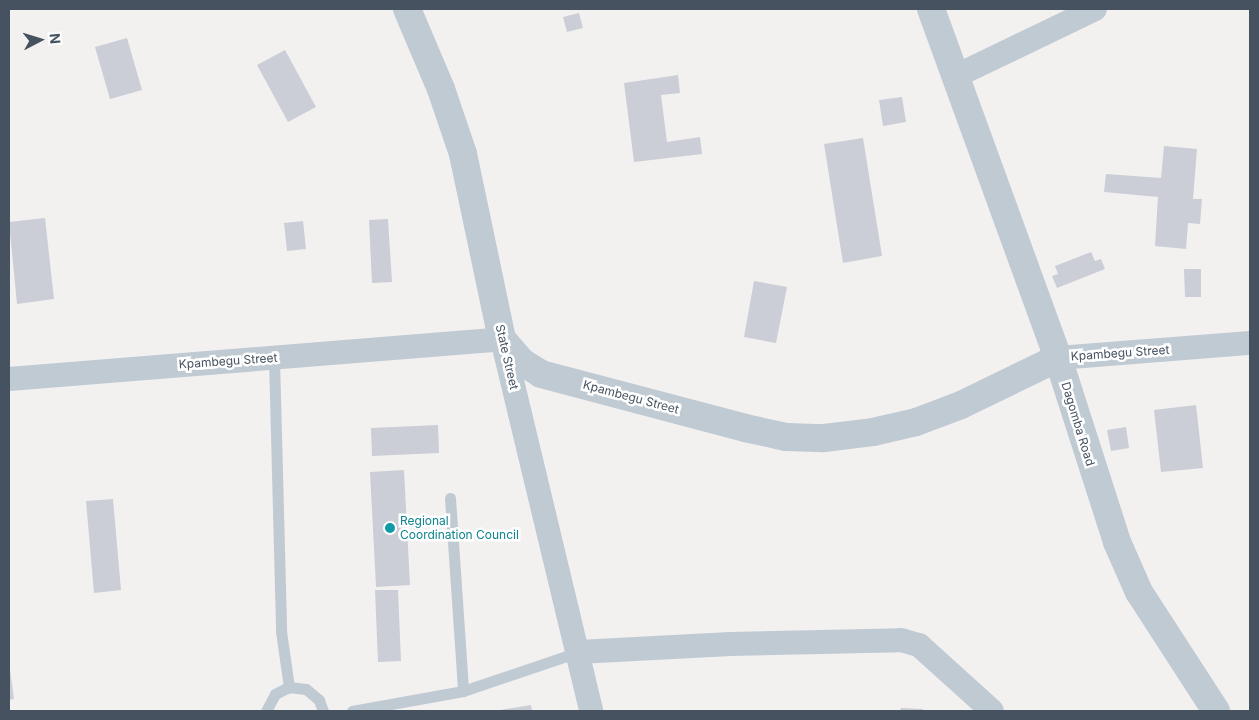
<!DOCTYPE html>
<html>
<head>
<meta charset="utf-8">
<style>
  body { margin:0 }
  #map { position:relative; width:1259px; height:720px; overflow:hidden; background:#f3f0f0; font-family:Inter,sans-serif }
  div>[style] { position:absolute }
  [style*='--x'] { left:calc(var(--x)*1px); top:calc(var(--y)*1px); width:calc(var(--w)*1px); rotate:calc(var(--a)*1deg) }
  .building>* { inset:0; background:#cbced6 }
  .service>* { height:11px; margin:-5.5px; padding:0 5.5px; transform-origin:5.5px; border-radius:5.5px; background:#bfcad3 }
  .minor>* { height:24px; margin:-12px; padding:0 12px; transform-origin:12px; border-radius:12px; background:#bfcad3 }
  .tertiary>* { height:28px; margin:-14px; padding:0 14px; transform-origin:14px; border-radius:14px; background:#bfcad3 }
  .dots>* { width:14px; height:14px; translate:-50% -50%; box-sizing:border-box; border:2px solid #fff; border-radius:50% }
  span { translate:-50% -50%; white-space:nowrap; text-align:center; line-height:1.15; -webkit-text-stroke:5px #fff; paint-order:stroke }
  .street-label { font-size:12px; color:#465260 }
  .culture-label { font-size:12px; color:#0d838f }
  .left { translate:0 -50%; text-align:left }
  .frame { position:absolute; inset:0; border:10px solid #465260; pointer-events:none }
  .north { position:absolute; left:15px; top:15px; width:50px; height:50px; -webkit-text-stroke:4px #fff; paint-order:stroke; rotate:85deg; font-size:14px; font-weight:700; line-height:20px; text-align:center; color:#465260 }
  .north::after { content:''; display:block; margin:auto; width:18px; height:22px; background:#465260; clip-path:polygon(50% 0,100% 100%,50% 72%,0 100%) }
</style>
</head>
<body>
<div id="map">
  <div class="building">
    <div style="clip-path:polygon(579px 13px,583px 28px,567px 32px,563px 17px)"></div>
    <div style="clip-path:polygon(127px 38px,142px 90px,110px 99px,95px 47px)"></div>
    <div style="clip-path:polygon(285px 50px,316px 107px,288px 122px,257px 65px)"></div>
    <div style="clip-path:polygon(678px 75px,680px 93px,661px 95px,667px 142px,700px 137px,702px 154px,634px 162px,624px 83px)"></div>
    <div style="clip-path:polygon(902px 97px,906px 122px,883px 126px,879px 100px)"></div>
    <div style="clip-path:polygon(863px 138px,882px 256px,843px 263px,824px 144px)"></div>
    <div style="clip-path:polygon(1164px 146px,1197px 149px,1193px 199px,1202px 199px,1200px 224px,1188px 223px,1186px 249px,1155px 246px,1158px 197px,1104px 192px,1106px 174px,1161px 178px)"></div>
    <div style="clip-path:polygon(45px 218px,54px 299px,17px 304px,9px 222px)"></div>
    <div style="clip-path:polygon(388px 219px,392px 282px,372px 283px,369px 220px)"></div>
    <div style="clip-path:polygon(303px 221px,306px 249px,287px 251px,284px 223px)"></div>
    <div style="clip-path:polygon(1091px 252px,1095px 261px,1101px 259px,1105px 269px,1057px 288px,1052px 276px,1058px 274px,1055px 266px)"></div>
    <div style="clip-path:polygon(1184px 269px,1201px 269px,1201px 297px,1185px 297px)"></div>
    <div style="clip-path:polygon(754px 281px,787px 287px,776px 343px,744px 337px)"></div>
    <div style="clip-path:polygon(1196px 405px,1203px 468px,1161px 472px,1154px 410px)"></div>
    <div style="clip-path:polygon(438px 425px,439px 453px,372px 456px,371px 428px)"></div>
    <div style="clip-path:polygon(1126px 427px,1129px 448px,1111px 451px,1107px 430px)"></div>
    <div style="clip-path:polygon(404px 470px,410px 585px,376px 587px,370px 472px)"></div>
    <div style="clip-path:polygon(113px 499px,121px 590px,94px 593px,86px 501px)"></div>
    <div style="clip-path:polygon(375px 590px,398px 590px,401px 661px,378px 662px)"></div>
    <div style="clip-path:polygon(9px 663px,14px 699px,9px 700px)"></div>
    <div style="clip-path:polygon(531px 705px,532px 711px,500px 711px,500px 710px)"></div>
    <div style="clip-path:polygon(901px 708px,923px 709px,923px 711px,900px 711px)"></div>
  </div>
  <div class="service">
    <div style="--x:274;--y:358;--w:273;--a:88.5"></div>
    <div style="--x:281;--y:631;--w:57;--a:81.9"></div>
    <div style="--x:450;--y:498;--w:193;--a:86.1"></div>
    <div style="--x:266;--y:711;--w:19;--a:-62"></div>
    <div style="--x:275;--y:694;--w:16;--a:-27"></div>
    <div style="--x:289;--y:687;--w:17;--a:7"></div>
    <div style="--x:306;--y:689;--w:17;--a:40"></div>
    <div style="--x:319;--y:700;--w:12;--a:70"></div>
    <div style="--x:352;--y:711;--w:113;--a:-10.2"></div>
    <div style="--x:463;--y:691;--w:121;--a:-18.7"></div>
  </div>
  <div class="minor">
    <div style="--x:956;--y:76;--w:154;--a:-25.7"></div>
    <div style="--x:1058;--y:358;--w:193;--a:-4.5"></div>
    <div style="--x:9;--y:379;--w:495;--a:-4.6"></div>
    <div style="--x:502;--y:339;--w:382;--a:76.5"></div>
    <div style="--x:578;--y:652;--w:153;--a:-3"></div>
    <div style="--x:731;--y:644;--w:170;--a:-1.3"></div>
    <div style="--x:901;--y:640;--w:19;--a:16"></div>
    <div style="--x:919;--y:645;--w:98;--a:42.1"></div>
  </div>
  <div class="tertiary">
    <div style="--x:407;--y:9;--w:87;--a:67"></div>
    <div style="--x:441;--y:89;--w:69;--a:71.3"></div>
    <div style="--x:463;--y:154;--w:189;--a:78.1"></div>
    <div style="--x:502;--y:339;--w:30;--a:49"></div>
    <div style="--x:522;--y:362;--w:22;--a:32"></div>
    <div style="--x:541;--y:374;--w:211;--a:14.8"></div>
    <div style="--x:745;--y:428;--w:42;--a:12.4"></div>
    <div style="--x:786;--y:437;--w:38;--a:2"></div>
    <div style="--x:824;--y:438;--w:49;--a:-7"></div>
    <div style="--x:873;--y:432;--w:44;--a:-13.1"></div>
    <div style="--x:916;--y:422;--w:48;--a:-20.7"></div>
    <div style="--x:961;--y:405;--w:108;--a:-25.9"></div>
    <div style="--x:931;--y:9;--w:371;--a:70"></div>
    <div style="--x:1058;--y:358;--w:193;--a:72.2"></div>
    <div style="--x:1117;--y:542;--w:55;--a:66.3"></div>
    <div style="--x:1139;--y:592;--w:142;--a:57.1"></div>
  </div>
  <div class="dots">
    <div style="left:390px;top:528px;background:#0f9aa8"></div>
  </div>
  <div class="street-label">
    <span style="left:1120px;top:353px;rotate:-4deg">Kpambegu Street</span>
    <span style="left:507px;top:357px;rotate:77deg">State Street</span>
    <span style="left:228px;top:361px;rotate:-4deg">Kpambegu Street</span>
    <span style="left:631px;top:397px;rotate:15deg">Kpambegu Street</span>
    <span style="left:1078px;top:424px;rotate:73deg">Dagomba Road</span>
  </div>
  <div class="culture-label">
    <span class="left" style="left:400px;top:528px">Regional<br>Coordination Council</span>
  </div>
  <div class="frame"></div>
  <div class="north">N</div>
</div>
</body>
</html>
